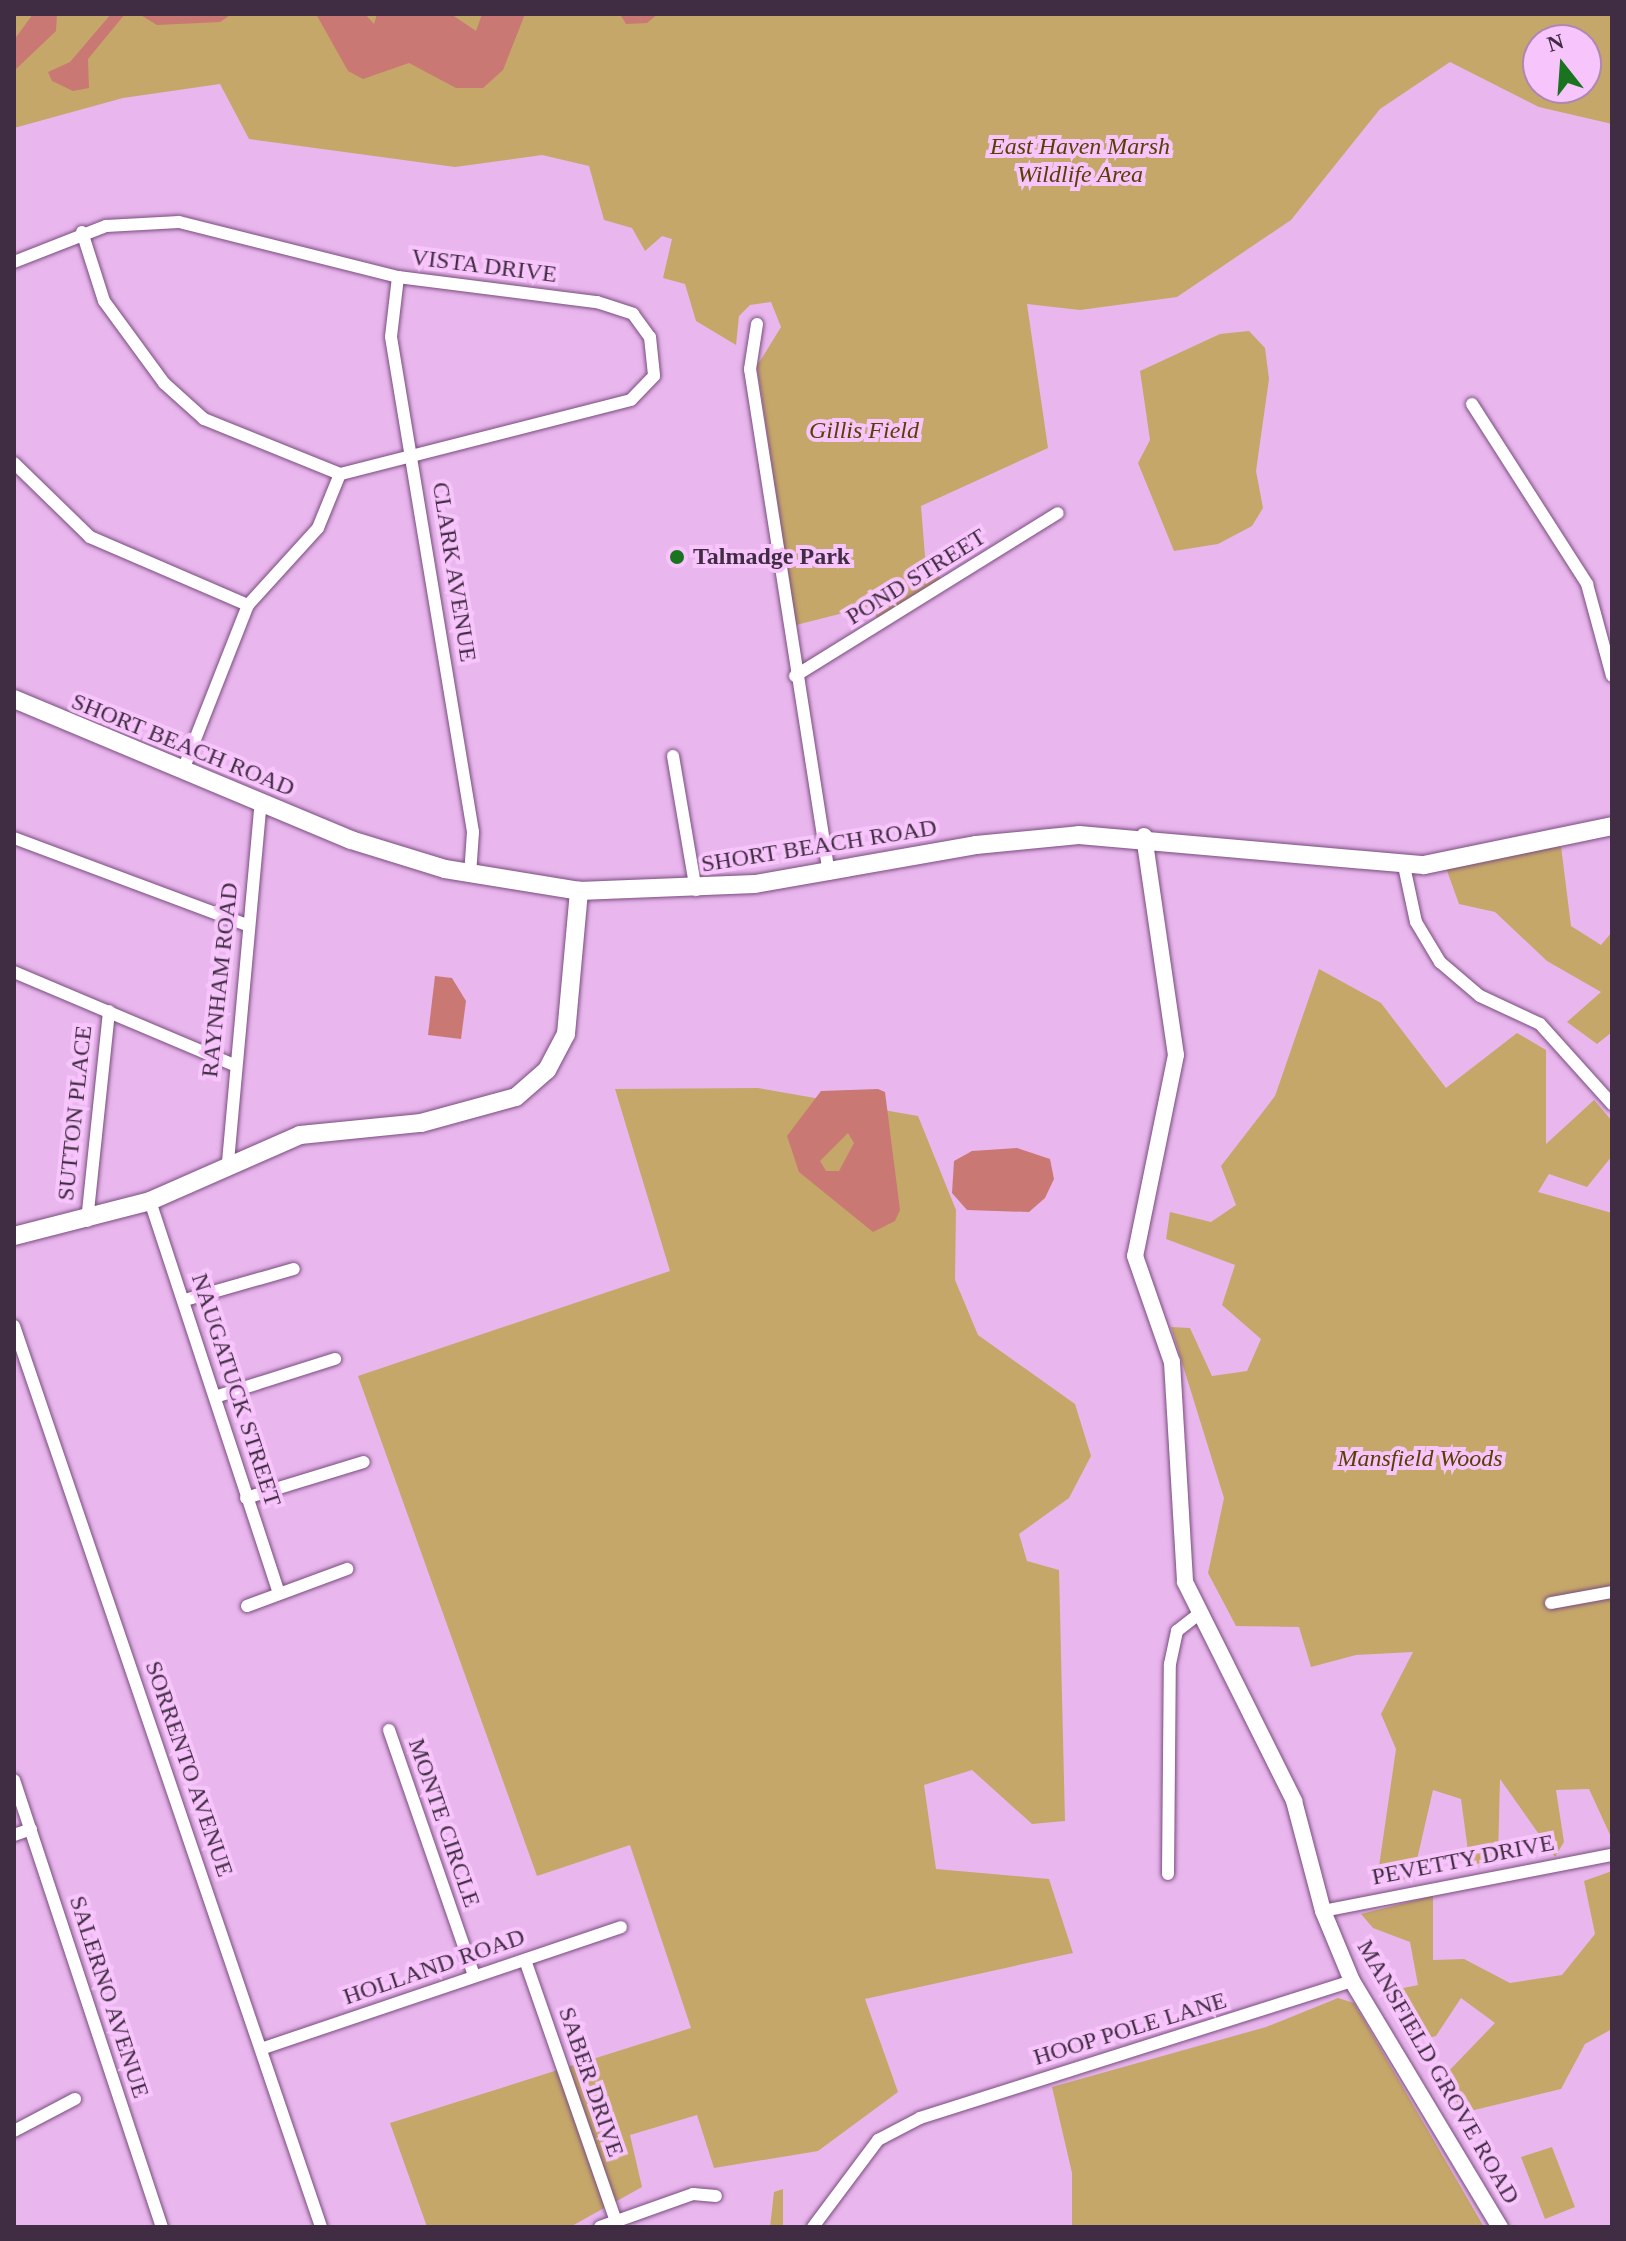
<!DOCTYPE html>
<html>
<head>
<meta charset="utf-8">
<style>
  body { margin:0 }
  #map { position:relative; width:1626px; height:2241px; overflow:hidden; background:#e9b7ee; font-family:Georgia,serif }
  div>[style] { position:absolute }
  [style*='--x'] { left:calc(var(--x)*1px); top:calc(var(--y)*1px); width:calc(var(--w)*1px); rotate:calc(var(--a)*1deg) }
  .green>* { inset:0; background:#c6a76a }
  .water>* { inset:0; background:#ca7873 }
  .roads { filter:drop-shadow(0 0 2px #7a4d7e) drop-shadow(0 0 2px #7a4d7e) }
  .minor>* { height:12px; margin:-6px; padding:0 6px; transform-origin:6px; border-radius:6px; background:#fff }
  .tertiary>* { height:16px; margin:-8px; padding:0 8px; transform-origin:8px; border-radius:8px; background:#fff }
  .secondary>* { height:18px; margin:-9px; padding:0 9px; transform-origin:9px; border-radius:9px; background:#fff }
  .dots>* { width:22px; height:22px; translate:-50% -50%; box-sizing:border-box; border:4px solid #f7c4fb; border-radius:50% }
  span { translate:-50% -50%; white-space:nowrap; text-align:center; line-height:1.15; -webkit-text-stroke:8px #f7c4fb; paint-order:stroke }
  .park-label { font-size:24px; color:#594001; font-style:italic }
  .street-label { font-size:24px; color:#412d43 }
  .poi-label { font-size:24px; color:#412d43; font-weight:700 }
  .left { translate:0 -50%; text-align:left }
  .frame { position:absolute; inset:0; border:16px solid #412d43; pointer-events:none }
  .north { position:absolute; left:1522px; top:24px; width:80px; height:80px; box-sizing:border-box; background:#f7c4fb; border:2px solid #ae88b1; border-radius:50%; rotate:343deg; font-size:22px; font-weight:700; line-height:32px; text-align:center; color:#412d43 }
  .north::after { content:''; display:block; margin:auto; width:28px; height:36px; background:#1a731f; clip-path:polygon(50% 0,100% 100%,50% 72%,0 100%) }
</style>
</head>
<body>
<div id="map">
  <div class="green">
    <div style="clip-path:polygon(evenodd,14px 14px,1612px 14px,1612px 124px,1539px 107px,1450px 62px,1380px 109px,1291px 220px,1177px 297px,1080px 310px,1027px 304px,1048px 448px,921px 506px,925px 556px,942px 581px,878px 620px,871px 606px,796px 625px,757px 366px,781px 327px,771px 302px,750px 305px,739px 316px,736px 345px,696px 321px,685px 284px,663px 278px,672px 239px,662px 236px,645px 251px,632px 228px,604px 220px,589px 166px,542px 155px,455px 167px,249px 139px,220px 84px,123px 98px,14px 128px,14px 14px,1538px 40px,1586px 40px,1586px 88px,1538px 88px,1538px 40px)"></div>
    <div style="clip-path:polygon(1249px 331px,1265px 348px,1269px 379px,1256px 471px,1263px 508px,1252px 526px,1218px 544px,1174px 551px,1138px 463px,1150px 440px,1140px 371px,1220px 334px)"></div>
    <div style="clip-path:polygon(1561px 846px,1571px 926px,1601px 945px,1612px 932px,1612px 1032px,1597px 1044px,1567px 1022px,1601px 992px,1547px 961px,1495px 912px,1459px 904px,1446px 868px)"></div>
    <div style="clip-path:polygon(1319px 969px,1381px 1003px,1446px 1088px,1517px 1033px,1546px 1050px,1546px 1144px,1594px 1100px,1612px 1121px,1612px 1156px,1587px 1187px,1549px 1174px,1538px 1192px,1612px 1213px,1612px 1839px,1589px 1789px,1556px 1790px,1564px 1842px,1555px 1857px,1500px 1779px,1498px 1858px,1470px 1866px,1461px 1799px,1433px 1790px,1413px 1877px,1376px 1887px,1396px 1749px,1381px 1714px,1413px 1652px,1356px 1655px,1311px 1667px,1299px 1627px,1236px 1626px,1208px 1573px,1224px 1498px,1171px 1327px,1190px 1328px,1212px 1376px,1247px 1371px,1261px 1339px,1222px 1305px,1235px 1265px,1166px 1239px,1170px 1212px,1211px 1222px,1236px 1205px,1221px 1166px,1275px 1096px)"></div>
    <div style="clip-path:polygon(758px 1088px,918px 1116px,956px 1210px,955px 1280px,978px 1335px,1075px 1404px,1091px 1456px,1069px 1498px,1019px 1534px,1027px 1561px,1059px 1570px,1065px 1821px,1032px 1824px,972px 1770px,924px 1785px,936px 1869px,1049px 1879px,1073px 1953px,865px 1999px,898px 2092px,818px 2151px,714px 2168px,697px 2115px,630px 2135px,642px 2187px,570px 2227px,427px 2227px,390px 2123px,691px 2028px,630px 1845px,537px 1876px,358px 1376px,670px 1271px,615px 1089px)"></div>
    <div style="clip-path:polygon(1612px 1871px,1612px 2029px,1585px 2044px,1561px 2089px,1462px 2113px,1444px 2076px,1495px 2023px,1461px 1998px,1436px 2036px,1414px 2042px,1379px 1993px,1418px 1985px,1410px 1942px,1373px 1928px,1361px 1914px,1433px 1896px,1433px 1960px,1464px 1959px,1510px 1983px,1562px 1975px,1595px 1934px,1584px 1881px)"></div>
    <div style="clip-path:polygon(1338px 1998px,1354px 2003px,1484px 2227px,1072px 2227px,1072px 2173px,1052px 2087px,1266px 2027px)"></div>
    <div style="clip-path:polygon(1552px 2147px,1575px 2207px,1545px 2219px,1521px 2157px)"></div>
    <div style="clip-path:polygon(783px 2189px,783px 2227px,770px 2227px,774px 2192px)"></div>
  </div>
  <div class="water">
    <div style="clip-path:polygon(33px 14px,57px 14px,56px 31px,14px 71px,14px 40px)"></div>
    <div style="clip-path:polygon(111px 14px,125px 14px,88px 59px,89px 88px,73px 91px,52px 81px,48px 72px,70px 62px)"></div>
    <div style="clip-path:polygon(139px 14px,232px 14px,220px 22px,157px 25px)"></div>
    <div style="clip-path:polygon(316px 14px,365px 14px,374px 24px,377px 14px,451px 14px,476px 31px,482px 14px,525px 14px,503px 70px,483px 88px,456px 88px,409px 63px,363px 79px,348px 71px)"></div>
    <div style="clip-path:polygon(620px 14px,658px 14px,647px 23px,626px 24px)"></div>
    <div style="clip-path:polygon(435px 976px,452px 978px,466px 1001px,461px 1039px,428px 1035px)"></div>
    <div style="clip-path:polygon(evenodd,878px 1089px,885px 1092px,900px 1210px,895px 1221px,873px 1232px,799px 1172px,787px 1136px,821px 1091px,878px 1089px,848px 1133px,854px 1143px,839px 1171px,826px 1171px,820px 1161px,848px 1133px)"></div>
    <div style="clip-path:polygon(1017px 1148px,1050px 1159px,1054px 1179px,1045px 1198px,1029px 1212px,967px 1210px,952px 1193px,954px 1161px,972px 1151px)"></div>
  </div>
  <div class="roads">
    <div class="minor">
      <div style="--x:82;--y:232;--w:72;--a:72.3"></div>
      <div style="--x:104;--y:301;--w:102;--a:53.8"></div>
      <div style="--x:164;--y:383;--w:54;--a:42"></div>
      <div style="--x:204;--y:419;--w:147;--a:22"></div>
      <div style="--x:14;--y:262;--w:99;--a:-21.4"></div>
      <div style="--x:106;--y:226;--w:73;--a:-3.1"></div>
      <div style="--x:179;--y:222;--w:226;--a:14.1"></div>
      <div style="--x:398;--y:277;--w:201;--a:7.2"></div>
      <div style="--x:597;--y:302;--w:38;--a:18"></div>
      <div style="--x:633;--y:314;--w:29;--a:54"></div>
      <div style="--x:650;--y:337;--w:39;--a:84"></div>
      <div style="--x:654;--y:376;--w:33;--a:134"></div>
      <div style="--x:631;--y:400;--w:300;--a:165.7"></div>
      <div style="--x:340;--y:474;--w:58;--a:112.2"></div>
      <div style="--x:318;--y:528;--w:104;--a:132.3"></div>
      <div style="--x:248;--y:605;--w:177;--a:111.5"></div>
      <div style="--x:398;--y:277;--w:60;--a:96.7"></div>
      <div style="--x:391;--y:337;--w:502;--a:80.59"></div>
      <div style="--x:473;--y:832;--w:43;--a:94"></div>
      <div style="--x:757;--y:324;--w:46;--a:98.8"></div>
      <div style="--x:750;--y:369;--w:511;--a:81.11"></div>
      <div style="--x:1472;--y:404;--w:214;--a:57.4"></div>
      <div style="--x:1587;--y:584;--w:95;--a:74.8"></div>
      <div style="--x:14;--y:463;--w:106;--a:44.2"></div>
      <div style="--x:90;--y:537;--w:172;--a:23.3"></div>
      <div style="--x:795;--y:676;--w:309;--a:-31.8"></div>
      <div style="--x:673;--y:756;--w:136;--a:80.3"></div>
      <div style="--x:14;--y:838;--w:249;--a:20.5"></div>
      <div style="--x:1404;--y:866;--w:57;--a:77.9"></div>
      <div style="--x:1416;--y:922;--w:47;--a:59"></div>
      <div style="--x:1440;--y:962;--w:52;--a:40.4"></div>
      <div style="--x:1480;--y:996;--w:66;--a:25"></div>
      <div style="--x:1540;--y:1024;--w:108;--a:48"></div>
      <div style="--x:14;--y:972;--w:237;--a:22.9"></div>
      <div style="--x:228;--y:1162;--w:362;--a:-84.8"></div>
      <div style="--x:150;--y:1201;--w:413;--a:71.8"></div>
      <div style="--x:87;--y:1221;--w:211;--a:-84"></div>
      <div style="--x:185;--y:1300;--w:113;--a:-15.9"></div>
      <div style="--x:14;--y:1326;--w:952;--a:71.18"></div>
      <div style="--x:215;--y:1397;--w:126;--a:-17.6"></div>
      <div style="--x:246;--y:1498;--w:123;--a:-17"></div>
      <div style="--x:1551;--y:1603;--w:62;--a:-10.2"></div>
      <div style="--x:247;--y:1606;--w:107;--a:-20.3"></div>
      <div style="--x:389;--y:1730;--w:260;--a:70.9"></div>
      <div style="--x:14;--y:1780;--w:471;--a:71.7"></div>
      <div style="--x:14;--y:1835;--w:18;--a:-19"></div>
      <div style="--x:1168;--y:1874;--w:210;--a:-89.5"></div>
      <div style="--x:1170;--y:1664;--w:34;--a:-78"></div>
      <div style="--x:1177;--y:1631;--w:24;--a:-38"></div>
      <div style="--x:1323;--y:1911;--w:294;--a:-11"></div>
      <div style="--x:525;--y:1960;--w:273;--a:70.8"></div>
      <div style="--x:261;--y:2049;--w:380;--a:-18.7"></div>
      <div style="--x:14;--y:2131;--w:69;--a:-27.7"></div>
      <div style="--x:600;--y:2227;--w:99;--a:-19.5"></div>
      <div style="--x:693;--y:2194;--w:23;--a:5"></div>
      <div style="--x:813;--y:2227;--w:109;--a:-53.2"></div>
      <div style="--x:878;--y:2140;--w:47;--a:-27.6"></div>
      <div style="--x:920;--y:2118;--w:453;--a:-17.6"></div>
    </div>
    <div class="tertiary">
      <div style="--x:1144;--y:836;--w:221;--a:81.7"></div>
      <div style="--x:1176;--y:1055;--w:205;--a:101.5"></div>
      <div style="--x:1135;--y:1256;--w:112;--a:70.8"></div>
      <div style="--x:1172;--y:1362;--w:220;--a:86.6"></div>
      <div style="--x:1185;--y:1582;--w:245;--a:63.5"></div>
      <div style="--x:1294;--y:1801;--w:114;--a:75.2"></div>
      <div style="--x:1323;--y:1911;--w:76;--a:67.5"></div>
      <div style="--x:1352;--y:1981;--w:287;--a:59"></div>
    </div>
    <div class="secondary">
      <div style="--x:14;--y:699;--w:365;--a:22.7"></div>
      <div style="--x:351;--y:840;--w:98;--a:17.1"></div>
      <div style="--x:445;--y:869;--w:136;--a:9.3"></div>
      <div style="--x:579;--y:891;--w:176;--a:-2.3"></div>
      <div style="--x:755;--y:884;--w:224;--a:-10"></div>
      <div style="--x:976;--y:845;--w:103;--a:-5.5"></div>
      <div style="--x:1079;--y:835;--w:346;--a:5"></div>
      <div style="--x:1424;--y:865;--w:192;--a:-11.7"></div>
      <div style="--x:14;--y:1236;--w:140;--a:-14.4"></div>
      <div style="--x:150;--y:1201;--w:164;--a:-23.7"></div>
      <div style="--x:300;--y:1135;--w:122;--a:-5.7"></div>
      <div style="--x:421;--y:1123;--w:98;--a:-15.3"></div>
      <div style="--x:516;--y:1097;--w:41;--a:-41.1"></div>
      <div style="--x:547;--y:1070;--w:41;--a:-62.2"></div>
      <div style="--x:566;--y:1034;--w:144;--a:-84.8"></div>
    </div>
  </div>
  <div class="dots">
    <div style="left:677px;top:557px;background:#1a731f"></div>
  </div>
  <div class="park-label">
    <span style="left:1080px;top:161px">East Haven Marsh<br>Wildlife Area</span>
    <span style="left:864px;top:431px">Gillis Field</span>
    <span style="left:1420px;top:1459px">Mansfield Woods</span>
  </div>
  <div class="street-label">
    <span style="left:484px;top:266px;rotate:7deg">VISTA DRIVE</span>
    <span style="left:454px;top:572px;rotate:81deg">CLARK AVENUE</span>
    <span style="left:916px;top:577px;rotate:-32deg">POND STREET</span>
    <span style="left:183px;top:745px;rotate:22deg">SHORT BEACH ROAD</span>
    <span style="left:819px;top:846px;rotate:-9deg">SHORT BEACH ROAD</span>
    <span style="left:220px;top:980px;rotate:-84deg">RAYNHAM ROAD</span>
    <span style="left:75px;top:1113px;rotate:-84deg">SUTTON PLACE</span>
    <span style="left:236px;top:1390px;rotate:72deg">NAUGATUCK STREET</span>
    <span style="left:189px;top:1769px;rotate:71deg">SORRENTO AVENUE</span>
    <span style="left:444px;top:1823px;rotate:71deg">MONTE CIRCLE</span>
    <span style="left:1463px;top:1860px;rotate:-11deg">PEVETTY DRIVE</span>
    <span style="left:434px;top:1967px;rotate:-19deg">HOLLAND ROAD</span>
    <span style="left:109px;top:1997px;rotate:72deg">SALERNO AVENUE</span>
    <span style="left:1130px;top:2029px;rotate:-17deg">HOOP POLE LANE</span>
    <span style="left:1438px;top:2072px;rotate:60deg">MANSFIELD GROVE ROAD</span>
    <span style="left:591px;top:2082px;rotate:71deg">SABER DRIVE</span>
  </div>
  <div class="poi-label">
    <span class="left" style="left:693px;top:557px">Talmadge Park</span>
  </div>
  <div class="frame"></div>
  <div class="north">N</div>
</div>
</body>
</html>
